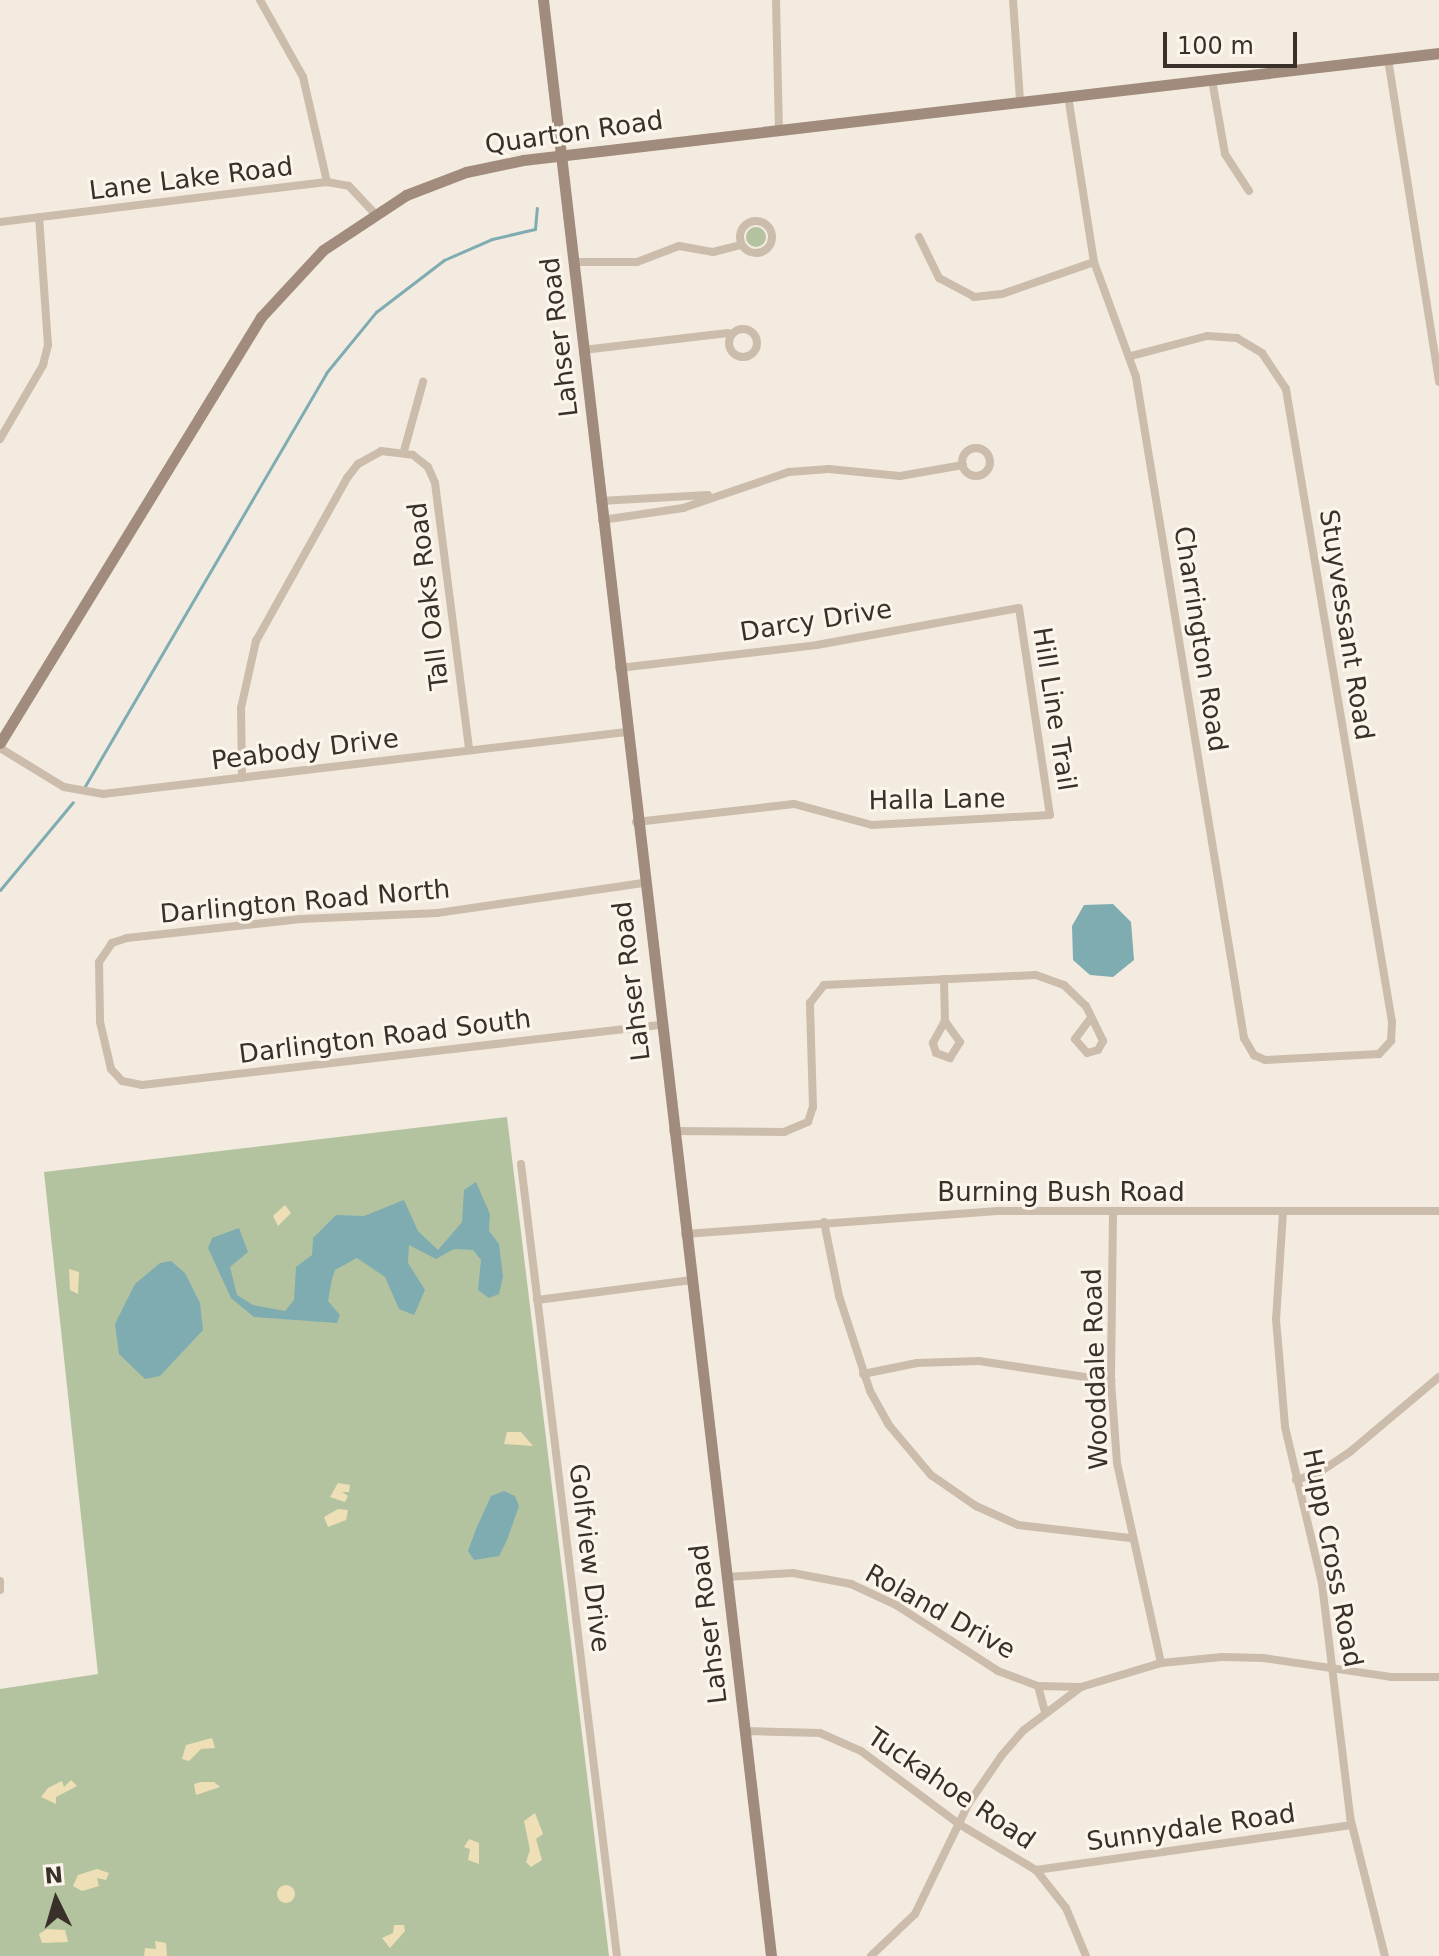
<!DOCTYPE html>
<html>
<head>
<meta charset="utf-8">
<style>
  body { margin:0 }
  #map { position:relative; width:1439px; height:1956px; overflow:hidden; background:#f3ebdf; font-family:"DejaVu Sans",sans-serif }
  div>[style] { position:absolute }
  [style*='--x'] { left:calc(var(--x)*1px); top:calc(var(--y)*1px); width:calc(var(--w)*1px); rotate:calc(var(--a)*1deg) }
  .green>* { inset:0; background:#b4c39f }
  .round { border-radius:50% }
  .sand>* { inset:0; background:#efdfb6 }
  .water>* { inset:0; background:#7eacb1 }
  .stream>* { height:3px; margin:-1.5px; padding:0 1.5px; transform-origin:1.5px; border-radius:1.5px; background:#7eacb1 }
  .street>* { height:8px; margin:-4px; padding:0 4px; transform-origin:4px; border-radius:4px; background:#ccbcab }
  .street>.ring { margin:-4px; padding:0; box-sizing:content-box; background:none; border:8px solid #ccbcab; border-radius:50% }
  .secondary>* { height:11px; margin:-5.5px; padding:0 5.5px; transform-origin:5.5px; border-radius:5.5px; background:#a08b7c }
  span { translate:-50% -50%; white-space:nowrap; text-align:center; line-height:1.15; -webkit-text-stroke:6px #fbf5ec; paint-order:stroke }
  .street-label { font-size:26px; color:#3a302a }
  .north { position:absolute; left:16px; top:1860px; width:80px; height:80px; -webkit-text-stroke:6px #fbf5ec; paint-order:stroke; rotate:355deg; font-size:22px; font-weight:700; line-height:32px; text-align:center; color:#3a302a }
  .north::after { content:''; display:block; margin:auto; width:28px; height:36px; background:#3a302a; clip-path:polygon(50% 0,100% 100%,50% 72%,0 100%) }
  .scale { position:absolute; left:1163px; top:32px; width:134px; height:36px; box-sizing:border-box; border:4px solid #3a302a; border-top:0; padding-left:10px; font-size:24px; line-height:28px; white-space:nowrap; color:#3a302a; -webkit-text-stroke:6px #fbf5ec; paint-order:stroke }
</style>
</head>
<body>
<div id="map">
  <div class="green">
    <div class="round" style="left:746px;top:227px;width:20px;height:20px"></div>
    <div style="clip-path:polygon(507px 1117px,609px 1956px,0 1956px,0 1689px,98px 1674px,44px 1172px)"></div>
  </div>
  <div class="sand">
    <div style="clip-path:polygon(285px 1205px,291px 1213px,278px 1226px,273px 1216px)"></div>
    <div style="clip-path:polygon(69px 1269px,79px 1272px,78px 1294px,70px 1290px)"></div>
    <div style="clip-path:polygon(507px 1432px,521px 1432px,533px 1446px,504px 1444px)"></div>
    <div style="clip-path:polygon(338px 1483px,350px 1485px,349px 1492px,342px 1492px,348px 1496px,345px 1502px,330px 1497px)"></div>
    <div style="clip-path:polygon(338px 1509px,348px 1510px,346px 1520px,328px 1527px,324px 1517px)"></div>
    <div style="clip-path:polygon(212px 1738px,215px 1748px,201px 1749px,189px 1761px,182px 1759px,186px 1745px)"></div>
    <div style="clip-path:polygon(71px 1780px,77px 1786px,56px 1797px,56px 1804px,41px 1797px,48px 1788px,62px 1781px,64px 1787px)"></div>
    <div style="clip-path:polygon(201px 1782px,214px 1782px,220px 1787px,196px 1795px,194px 1784px)"></div>
    <div style="clip-path:polygon(535px 1813px,543px 1834px,536px 1839px,542px 1860px,531px 1867px,526px 1862px,530px 1850px,524px 1821px)"></div>
    <div style="clip-path:polygon(469px 1839px,479px 1843px,479px 1864px,468px 1860px,470px 1849px,464px 1847px)"></div>
    <div style="clip-path:polygon(97px 1869px,109px 1873px,106px 1880px,97px 1878px,99px 1886px,82px 1891px,73px 1886px,78px 1875px)"></div>
    <div class="round" style="left:277px;top:1885px;width:18px;height:18px"></div>
    <div style="clip-path:polygon(394px 1925px,404px 1925px,405px 1931px,390px 1948px,382px 1938px,393px 1933px)"></div>
    <div style="clip-path:polygon(47px 1929px,65px 1930px,68px 1942px,42px 1943px,39px 1934px)"></div>
    <div style="clip-path:polygon(155px 1941px,166px 1943px,167px 1956px,144px 1956px,145px 1948px,156px 1949px)"></div>
  </div>
  <div class="water">
    <div style="clip-path:polygon(1113px 904px,1131px 922px,1134px 960px,1113px 977px,1090px 975px,1073px 960px,1072px 926px,1084px 905px)"></div>
    <div style="clip-path:polygon(476px 1182px,490px 1214px,489px 1231px,499px 1244px,503px 1277px,499px 1294px,489px 1298px,478px 1290px,481px 1260px,473px 1250px,454px 1249px,436px 1259px,409px 1245px,408px 1263px,425px 1290px,414px 1315px,399px 1309px,385px 1277px,357px 1258px,335px 1270px,332px 1279px,328px 1301px,340px 1315px,337px 1323px,254px 1317px,231px 1298px,208px 1248px,212px 1238px,239px 1228px,248px 1252px,230px 1267px,237px 1295px,253px 1305px,285px 1311px,294px 1300px,296px 1267px,312px 1255px,313px 1238px,336px 1215px,364px 1216px,404px 1200px,418px 1231px,438px 1250px,462px 1222px,464px 1190px)"></div>
    <div style="clip-path:polygon(171px 1261px,185px 1273px,200px 1303px,203px 1330px,160px 1376px,145px 1379px,119px 1354px,115px 1324px,135px 1284px,160px 1263px)"></div>
    <div style="clip-path:polygon(504px 1491px,515px 1496px,519px 1506px,507px 1540px,499px 1556px,474px 1560px,468px 1551px,476px 1529px,491px 1496px)"></div>
  </div>
  <div class="stream">
    <div style="--x:85;--y:786;--w:478;--a:-59.7"></div>
    <div style="--x:326;--y:373;--w:79;--a:-50.7"></div>
    <div style="--x:376;--y:312;--w:86;--a:-37.4"></div>
    <div style="--x:444;--y:260;--w:52;--a:-23.6"></div>
    <div style="--x:492;--y:239;--w:44;--a:-13.1"></div>
    <div style="--x:535;--y:229;--w:21;--a:-85"></div>
    <div style="--x:0;--y:890;--w:114;--a:-50.3"></div>
  </div>
  <div class="street">
    <div style="--x:260;--y:0;--w:88;--a:60.8"></div>
    <div style="--x:303;--y:77;--w:108;--a:77.1"></div>
    <div style="--x:776;--y:0;--w:129;--a:88.7"></div>
    <div style="--x:1013;--y:0;--w:101;--a:86"></div>
    <div style="--x:1388;--y:59;--w:327;--a:81"></div>
    <div style="--x:1212;--y:80;--w:75;--a:80"></div>
    <div style="--x:1225;--y:154;--w:44;--a:57"></div>
    <div style="--x:1068;--y:96;--w:168;--a:81.1"></div>
    <div style="--x:1094;--y:262;--w:122;--a:69.9"></div>
    <div style="--x:1136;--y:377;--w:670;--a:80.72"></div>
    <div style="--x:1244;--y:1038;--w:20;--a:60"></div>
    <div style="--x:1254;--y:1055;--w:12;--a:24"></div>
    <div style="--x:1265;--y:1060;--w:114;--a:-3"></div>
    <div style="--x:1379;--y:1054;--w:18;--a:-47"></div>
    <div style="--x:1391;--y:1041;--w:19;--a:-87"></div>
    <div style="--x:1392;--y:1022;--w:642;--a:-99.51"></div>
    <div style="--x:1286;--y:389;--w:43;--a:-123.7"></div>
    <div style="--x:1262;--y:353;--w:29;--a:-149"></div>
    <div style="--x:1237;--y:338;--w:30;--a:-176"></div>
    <div style="--x:1207;--y:336;--w:79;--a:165.3"></div>
    <div class="ring" style="left:740px;top:221px;width:24px;height:24px"></div>
    <div style="--x:0;--y:222;--w:329;--a:-7"></div>
    <div style="--x:327;--y:182;--w:22;--a:10"></div>
    <div style="--x:349;--y:186;--w:37;--a:47"></div>
    <div style="--x:919;--y:237;--w:46;--a:64"></div>
    <div style="--x:939;--y:278;--w:40;--a:28"></div>
    <div style="--x:974;--y:297;--w:28;--a:-6"></div>
    <div style="--x:1002;--y:294;--w:97;--a:-19.2"></div>
    <div style="--x:573;--y:262;--w:64;--a:0"></div>
    <div style="--x:637;--y:262;--w:45;--a:-20.9"></div>
    <div style="--x:679;--y:246;--w:35;--a:10"></div>
    <div style="--x:713;--y:252;--w:29;--a:-14"></div>
    <div class="ring" style="left:729px;top:329px;width:20px;height:20px"></div>
    <div style="--x:583;--y:350;--w:146;--a:-6.7"></div>
    <div style="--x:0;--y:439;--w:86;--a:-59.8"></div>
    <div style="--x:43;--y:365;--w:21;--a:-76"></div>
    <div style="--x:48;--y:345;--w:128;--a:-94"></div>
    <div class="ring" style="left:962px;top:448px;width:20px;height:20px"></div>
    <div style="--x:404;--y:451;--w:72;--a:-74.6"></div>
    <div style="--x:600;--y:501;--w:108;--a:-3.2"></div>
    <div style="--x:602;--y:520;--w:82;--a:-8.4"></div>
    <div style="--x:683;--y:508;--w:112;--a:-18.8"></div>
    <div style="--x:789;--y:472;--w:40;--a:-4.3"></div>
    <div style="--x:829;--y:469;--w:71;--a:5.6"></div>
    <div style="--x:900;--y:476;--w:64;--a:-9.9"></div>
    <div style="--x:619;--y:668;--w:199;--a:-6.6"></div>
    <div style="--x:817;--y:645;--w:205;--a:-10.4"></div>
    <div style="--x:1019;--y:608;--w:209;--a:81.5"></div>
    <div style="--x:1050;--y:815;--w:178;--a:176.8"></div>
    <div style="--x:872;--y:825;--w:81;--a:-164.9"></div>
    <div style="--x:794;--y:804;--w:159;--a:173.5"></div>
    <div style="--x:0;--y:748;--w:75;--a:31.4"></div>
    <div style="--x:64;--y:787;--w:40;--a:10"></div>
    <div style="--x:103;--y:794;--w:527;--a:-6.76"></div>
    <div style="--x:242;--y:778;--w:70;--a:-90.8"></div>
    <div style="--x:241;--y:708;--w:69;--a:-77.4"></div>
    <div style="--x:256;--y:641;--w:187;--a:-60.8"></div>
    <div style="--x:347;--y:478;--w:18;--a:-52"></div>
    <div style="--x:358;--y:464;--w:26;--a:-29"></div>
    <div style="--x:381;--y:451;--w:32;--a:7"></div>
    <div style="--x:413;--y:455;--w:19;--a:39"></div>
    <div style="--x:428;--y:467;--w:17;--a:66"></div>
    <div style="--x:435;--y:483;--w:269;--a:82.7"></div>
    <div style="--x:643;--y:883;--w:207;--a:171.7"></div>
    <div style="--x:438;--y:913;--w:137;--a:177.5"></div>
    <div style="--x:301;--y:919;--w:175;--a:173.8"></div>
    <div style="--x:127;--y:938;--w:16;--a:162"></div>
    <div style="--x:112;--y:943;--w:23;--a:124"></div>
    <div style="--x:99;--y:962;--w:60;--a:89"></div>
    <div style="--x:100;--y:1022;--w:48;--a:76.8"></div>
    <div style="--x:111;--y:1069;--w:16;--a:47"></div>
    <div style="--x:122;--y:1081;--w:20;--a:11"></div>
    <div style="--x:142;--y:1085;--w:521;--a:-6.61"></div>
    <div style="--x:944;--y:979;--w:42;--a:88.6"></div>
    <div style="--x:945;--y:1021;--w:25;--a:119"></div>
    <div style="--x:933;--y:1043;--w:10;--a:73"></div>
    <div style="--x:936;--y:1053;--w:15;--a:20"></div>
    <div style="--x:950;--y:1058;--w:19;--a:-58"></div>
    <div style="--x:960;--y:1042;--w:26;--a:-126"></div>
    <div style="--x:673;--y:1131;--w:111;--a:0.5"></div>
    <div style="--x:784;--y:1132;--w:26;--a:-23"></div>
    <div style="--x:808;--y:1122;--w:16;--a:-72"></div>
    <div style="--x:813;--y:1107;--w:104;--a:-91.7"></div>
    <div style="--x:810;--y:1003;--w:23;--a:-52"></div>
    <div style="--x:824;--y:985;--w:212;--a:-2.7"></div>
    <div style="--x:1036;--y:975;--w:30;--a:20"></div>
    <div style="--x:1064;--y:985;--w:30;--a:44"></div>
    <div style="--x:1086;--y:1006;--w:39;--a:64"></div>
    <div style="--x:1103;--y:1041;--w:10;--a:119"></div>
    <div style="--x:1098;--y:1050;--w:11;--a:165"></div>
    <div style="--x:1087;--y:1053;--w:18;--a:-131"></div>
    <div style="--x:1075;--y:1039;--w:25;--a:-53"></div>
    <div style="--x:521;--y:1164;--w:798;--a:83.09"></div>
    <div style="--x:1283;--y:1212;--w:107;--a:93.7"></div>
    <div style="--x:1276;--y:1319;--w:108;--a:85.2"></div>
    <div style="--x:1285;--y:1427;--w:161;--a:76.7"></div>
    <div style="--x:1322;--y:1584;--w:235;--a:83.1"></div>
    <div style="--x:1350;--y:1817;--w:143;--a:75.9"></div>
    <div style="--x:1113;--y:1213;--w:168;--a:90.7"></div>
    <div style="--x:1111;--y:1381;--w:82;--a:85.8"></div>
    <div style="--x:1117;--y:1463;--w:205;--a:77.6"></div>
    <div style="--x:824;--y:1222;--w:76;--a:78.5"></div>
    <div style="--x:839;--y:1296;--w:100;--a:71.9"></div>
    <div style="--x:870;--y:1391;--w:38;--a:61"></div>
    <div style="--x:888;--y:1424;--w:67;--a:49.9"></div>
    <div style="--x:931;--y:1475;--w:55;--a:34.6"></div>
    <div style="--x:976;--y:1506;--w:46;--a:24.3"></div>
    <div style="--x:1018;--y:1525;--w:113;--a:6.6"></div>
    <div style="--x:685;--y:1234;--w:317;--a:-4.2"></div>
    <div style="--x:1001;--y:1211;--w:438;--a:0"></div>
    <div style="--x:537;--y:1300;--w:154;--a:-7.4"></div>
    <div style="--x:863;--y:1374;--w:55;--a:-11.5"></div>
    <div style="--x:917;--y:1363;--w:62;--a:-1.8"></div>
    <div style="--x:979;--y:1361;--w:134;--a:8.6"></div>
    <div style="--x:1296;--y:1480;--w:25;--a:-18"></div>
    <div style="--x:1320;--y:1472;--w:37;--a:-34"></div>
    <div style="--x:1351;--y:1451;--w:115;--a:-40.1"></div>
    <div style="--x:726;--y:1577;--w:67;--a:-3.4"></div>
    <div style="--x:793;--y:1573;--w:59;--a:10.7"></div>
    <div style="--x:851;--y:1584;--w:50;--a:25"></div>
    <div style="--x:896;--y:1605;--w:121;--a:32.9"></div>
    <div style="--x:998;--y:1671;--w:43;--a:20.6"></div>
    <div style="--x:1038;--y:1686;--w:43;--a:1.3"></div>
    <div style="--x:0;--y:1581;--w:9;--a:90"></div>
    <div style="--x:1038;--y:1686;--w:27;--a:75"></div>
    <div style="--x:744;--y:1731;--w:76;--a:1.5"></div>
    <div style="--x:820;--y:1733;--w:45;--a:23.7"></div>
    <div style="--x:861;--y:1751;--w:122;--a:36.7"></div>
    <div style="--x:959;--y:1824;--w:90;--a:30.9"></div>
    <div style="--x:1036;--y:1870;--w:48;--a:51.7"></div>
    <div style="--x:1066;--y:1908;--w:52;--a:67.4"></div>
    <div style="--x:1036;--y:1870;--w:319;--a:-8.1"></div>
    <div style="--x:871;--y:1956;--w:61;--a:-43.7"></div>
    <div style="--x:915;--y:1914;--w:123;--a:-64.1"></div>
    <div style="--x:969;--y:1803;--w:58;--a:-55.5"></div>
    <div style="--x:1002;--y:1755;--w:33;--a:-49"></div>
    <div style="--x:1024;--y:1730;--w:71;--a:-37"></div>
    <div style="--x:1081;--y:1687;--w:84;--a:-16.7"></div>
    <div style="--x:1161;--y:1663;--w:61;--a:-5.6"></div>
    <div style="--x:1222;--y:1657;--w:41;--a:1.4"></div>
    <div style="--x:1263;--y:1658;--w:129;--a:8.4"></div>
    <div style="--x:1391;--y:1677;--w:48;--a:0"></div>
  </div>
  <div class="secondary">
    <div style="--x:543;--y:0;--w:1969;--a:83.35"></div>
    <div style="--x:0;--y:743;--w:500;--a:-58.5"></div>
    <div style="--x:261;--y:317;--w:91;--a:-47.2"></div>
    <div style="--x:323;--y:250;--w:100;--a:-33.5"></div>
    <div style="--x:406;--y:195;--w:64;--a:-21"></div>
    <div style="--x:466;--y:172;--w:58;--a:-11.9"></div>
    <div style="--x:523;--y:160;--w:922;--a:-6.66"></div>
  </div>
  <div class="street-label">
    <span style="left:574px;top:133px;rotate:-8deg">Quarton Road</span>
    <span style="left:191px;top:179px;rotate:-7deg">Lane Lake Road</span>
    <span style="left:560px;top:337px;rotate:-97deg">Lahser Road</span>
    <span style="left:429px;top:596px;rotate:-97deg">Tall Oaks Road</span>
    <span style="left:816px;top:621px;rotate:-9deg">Darcy Drive</span>
    <span style="left:1346px;top:625px;rotate:81deg">Stuyvessant Road</span>
    <span style="left:1200px;top:639px;rotate:81deg">Charrington Road</span>
    <span style="left:1054px;top:709px;rotate:81deg">Hill Line Trail</span>
    <span style="left:305px;top:750px;rotate:-7deg">Peabody Drive</span>
    <span style="left:937px;top:800px;rotate:-1deg">Halla Lane</span>
    <span style="left:305px;top:902px;rotate:-5deg">Darlington Road North</span>
    <span style="left:632px;top:981px;rotate:-97deg">Lahser Road</span>
    <span style="left:385px;top:1037px;rotate:-7deg">Darlington Road South</span>
    <span style="left:1061px;top:1193px">Burning Bush Road</span>
    <span style="left:1096px;top:1369px;rotate:-92deg">Wooddale Road</span>
    <span style="left:589px;top:1558px;rotate:83deg">Golfview Drive</span>
    <span style="left:1332px;top:1558px;rotate:79deg">Hupp Cross Road</span>
    <span style="left:940px;top:1612px;rotate:29deg">Roland Drive</span>
    <span style="left:709px;top:1624px;rotate:-97deg">Lahser Road</span>
    <span style="left:951px;top:1789px;rotate:34deg">Tuckahoe Road</span>
    <span style="left:1191px;top:1828px;rotate:-8deg">Sunnydale Road</span>
  </div>
  <div class="north">N</div>
  <div class="scale">100 m</div>
</div>
</body>
</html>
